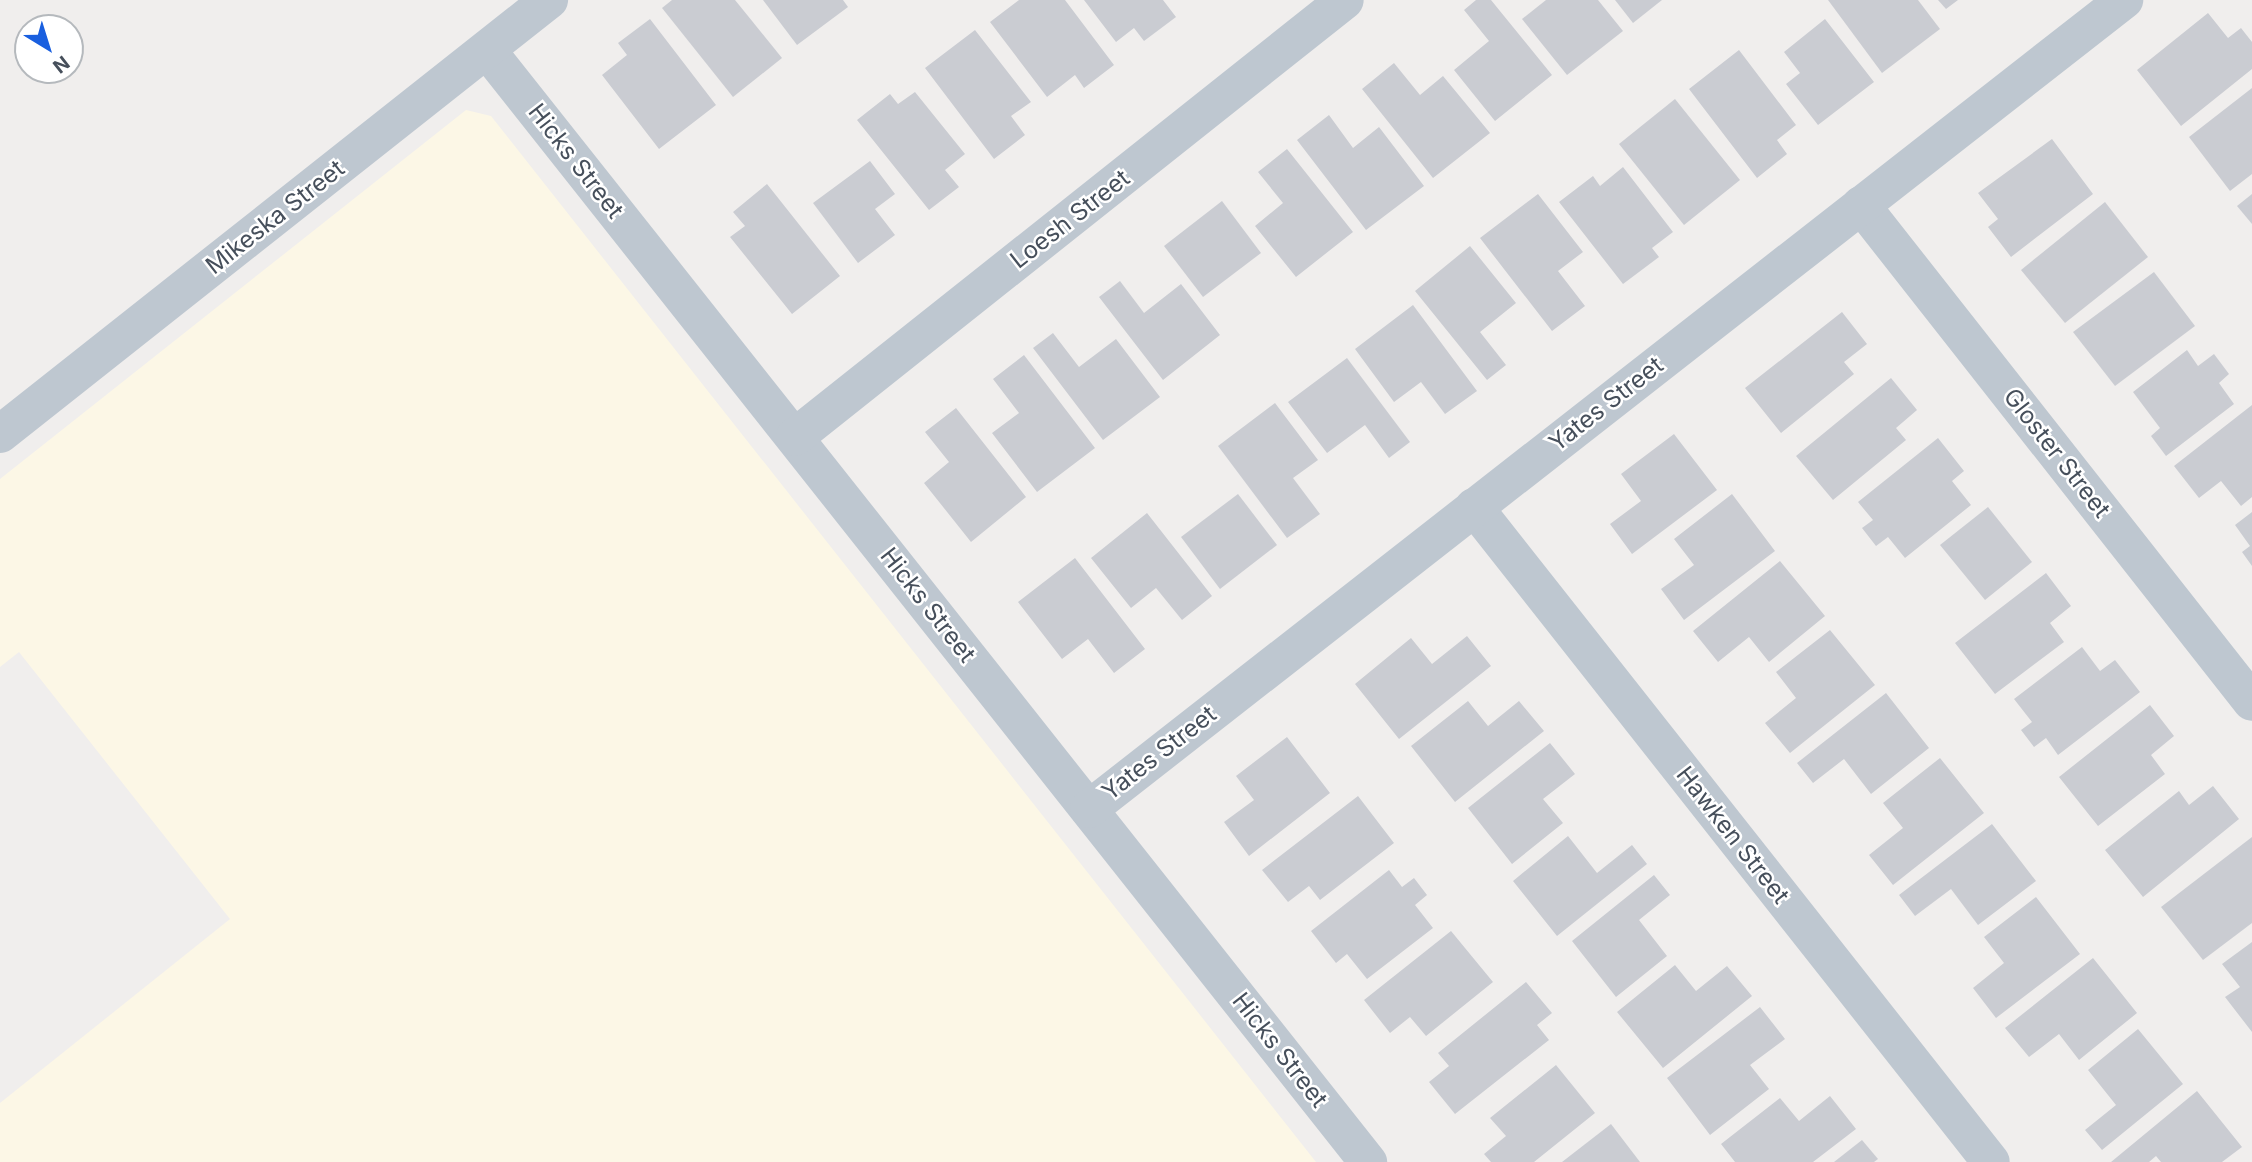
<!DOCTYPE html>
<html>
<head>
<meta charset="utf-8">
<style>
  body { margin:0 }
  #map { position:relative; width:2252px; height:1162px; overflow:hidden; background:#f0eeed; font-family:Inter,sans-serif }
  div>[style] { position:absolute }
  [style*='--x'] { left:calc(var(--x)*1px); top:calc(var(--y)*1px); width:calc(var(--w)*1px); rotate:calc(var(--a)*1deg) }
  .commercial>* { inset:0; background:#fcf7e6 }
  .building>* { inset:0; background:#caccd2 }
  .minor>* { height:38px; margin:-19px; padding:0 19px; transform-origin:19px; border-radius:19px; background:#bec7d0 }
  span { translate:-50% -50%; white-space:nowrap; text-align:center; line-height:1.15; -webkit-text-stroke:5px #fff; paint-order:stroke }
  .street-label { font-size:24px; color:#464f5b }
  .north { position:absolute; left:14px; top:14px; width:70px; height:70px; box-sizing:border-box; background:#fff; border:2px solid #b5b9bd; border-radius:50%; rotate:142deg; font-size:19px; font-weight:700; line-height:28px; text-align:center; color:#464f5b }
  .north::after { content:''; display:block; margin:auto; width:24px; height:32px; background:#195fdf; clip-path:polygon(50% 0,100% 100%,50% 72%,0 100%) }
</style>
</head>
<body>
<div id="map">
  <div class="commercial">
    <div style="clip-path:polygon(466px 110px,491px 116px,1316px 1162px,0 1162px,0 1103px,230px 919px,19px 652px,0 667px,0 479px)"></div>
  </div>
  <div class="building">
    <div style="clip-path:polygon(672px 0,735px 0,782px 58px,733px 97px,662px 8px)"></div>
    <div style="clip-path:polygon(763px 0,843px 0,848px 7px,797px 45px)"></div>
    <div style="clip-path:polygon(1019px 0,1065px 0,1114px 65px,1084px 88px,1075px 75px,1047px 97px,990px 22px)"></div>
    <div style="clip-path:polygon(1084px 0,1163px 0,1176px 17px,1144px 41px,1134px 28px,1116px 42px)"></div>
    <div style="clip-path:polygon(1476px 0,1491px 0,1552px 75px,1495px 121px,1454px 70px,1489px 41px,1464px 10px)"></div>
    <div style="clip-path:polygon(1546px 0,1598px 0,1623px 31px,1567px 75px,1522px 19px)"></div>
    <div style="clip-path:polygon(1615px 0,1662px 0,1633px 23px)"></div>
    <div style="clip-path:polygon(1828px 0,1918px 0,1940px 29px,1882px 73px)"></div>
    <div style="clip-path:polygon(1938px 0,1958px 0,1946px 9px)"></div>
    <div style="clip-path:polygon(2208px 13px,2228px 38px,2241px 28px,2252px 42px,2252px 69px,2181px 126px,2137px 70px)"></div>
    <div style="clip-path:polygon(650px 19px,716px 105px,659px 149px,602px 75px,627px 55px,618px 43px)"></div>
    <div style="clip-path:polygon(1825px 19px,1874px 82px,1818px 125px,1786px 84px,1800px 73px,1784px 52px)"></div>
    <div style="clip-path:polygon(975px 30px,1031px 102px,1011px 116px,1025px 135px,994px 159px,925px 68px)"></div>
    <div style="clip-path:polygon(1739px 50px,1796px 125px,1777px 140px,1787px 154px,1757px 178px,1689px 89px)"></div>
    <div style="clip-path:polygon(1394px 63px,1420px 95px,1443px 76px,1490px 133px,1433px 178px,1362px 89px)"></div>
    <div style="clip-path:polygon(2252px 88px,2252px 174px,2230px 191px,2189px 137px)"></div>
    <div style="clip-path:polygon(915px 92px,965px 154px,945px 170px,959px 187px,929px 210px,857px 120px,890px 94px,898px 104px)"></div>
    <div style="clip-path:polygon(1675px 99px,1740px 180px,1684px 225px,1619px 144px)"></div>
    <div style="clip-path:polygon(1329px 115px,1353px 148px,1379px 127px,1424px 186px,1366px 230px,1297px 140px)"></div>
    <div style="clip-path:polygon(2052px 139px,2093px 194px,2011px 257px,1988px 227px,1998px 219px,1978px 193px)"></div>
    <div style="clip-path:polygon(1287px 149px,1353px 232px,1296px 277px,1255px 226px,1283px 203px,1258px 172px)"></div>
    <div style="clip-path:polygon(870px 161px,895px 194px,875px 209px,895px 235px,858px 263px,813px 203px)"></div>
    <div style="clip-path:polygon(1623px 167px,1673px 232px,1652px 248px,1659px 257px,1623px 284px,1559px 202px,1593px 176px,1600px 186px)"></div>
    <div style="clip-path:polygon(767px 184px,840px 276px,792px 314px,730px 237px,745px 226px,733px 212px)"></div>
    <div style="clip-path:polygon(1538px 194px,1583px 252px,1558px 271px,1585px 306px,1552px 331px,1480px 238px)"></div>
    <div style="clip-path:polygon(2252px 194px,2252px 224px,2237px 206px)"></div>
    <div style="clip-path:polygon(1222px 201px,1261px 253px,1203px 297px,1164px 246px)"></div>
    <div style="clip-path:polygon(2105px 202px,2148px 257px,2065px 323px,2021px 270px)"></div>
    <div style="clip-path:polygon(1470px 246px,1516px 303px,1480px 332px,1506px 365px,1487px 380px,1415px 291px)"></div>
    <div style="clip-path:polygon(2154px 272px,2195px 326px,2115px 386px,2073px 332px)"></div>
    <div style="clip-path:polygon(1120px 281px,1144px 313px,1181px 284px,1220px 335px,1163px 380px,1099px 297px)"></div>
    <div style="clip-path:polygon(1413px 305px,1477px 391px,1445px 414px,1421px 382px,1394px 402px,1355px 349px)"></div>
    <div style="clip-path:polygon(1842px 312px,1867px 344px,1844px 362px,1854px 374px,1781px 433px,1745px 388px)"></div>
    <div style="clip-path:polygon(1053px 333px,1079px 367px,1116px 339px,1160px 397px,1103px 440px,1033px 348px)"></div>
    <div style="clip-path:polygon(2187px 350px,2198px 366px,2214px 354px,2229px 374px,2219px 383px,2234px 404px,2166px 456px,2151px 436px,2160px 428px,2133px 392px)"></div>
    <div style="clip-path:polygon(1024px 355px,1095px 448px,1037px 492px,992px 433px,1019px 413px,993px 379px)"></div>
    <div style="clip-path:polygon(1347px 358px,1410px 442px,1389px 458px,1365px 425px,1327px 453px,1288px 402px)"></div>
    <div style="clip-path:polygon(1891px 378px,1917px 410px,1896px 428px,1906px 440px,1833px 500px,1796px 456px)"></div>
    <div style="clip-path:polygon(1275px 403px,1318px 460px,1293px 478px,1320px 514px,1287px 538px,1218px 446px)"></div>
    <div style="clip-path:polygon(2252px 405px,2252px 497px,2241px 506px,2221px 481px,2199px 498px,2174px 466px)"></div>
    <div style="clip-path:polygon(956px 408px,1026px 497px,971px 542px,924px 483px,949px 462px,925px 432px)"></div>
    <div style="clip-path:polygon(1674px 434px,1717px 490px,1632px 554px,1610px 524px,1641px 501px,1621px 474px)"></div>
    <div style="clip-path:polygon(1938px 438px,1964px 471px,1952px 481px,1971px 505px,1905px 558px,1888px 537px,1876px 546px,1862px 528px,1873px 520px,1858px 502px)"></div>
    <div style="clip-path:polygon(1238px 494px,1277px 545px,1220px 589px,1181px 537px)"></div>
    <div style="clip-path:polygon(1732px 494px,1775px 551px,1684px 620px,1661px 589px,1694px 565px,1674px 539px)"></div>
    <div style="clip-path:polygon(1988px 507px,2032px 562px,1985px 600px,1940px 545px)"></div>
    <div style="clip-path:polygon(2252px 512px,2252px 566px,2242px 552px,2250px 546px,2235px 525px)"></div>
    <div style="clip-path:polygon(1147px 513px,1212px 596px,1182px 620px,1156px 588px,1131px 608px,1091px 558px)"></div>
    <div style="clip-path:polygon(1075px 558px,1145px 649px,1114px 673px,1088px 639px,1062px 659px,1018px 602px)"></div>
    <div style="clip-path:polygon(1780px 561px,1825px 616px,1769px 662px,1749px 637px,1718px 662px,1693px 631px)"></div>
    <div style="clip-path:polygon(2046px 573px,2071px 606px,2050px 623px,2064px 642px,1995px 694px,1955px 643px)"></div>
    <div style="clip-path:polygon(1830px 630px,1875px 685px,1790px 753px,1765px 723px,1796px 698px,1776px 672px)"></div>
    <div style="clip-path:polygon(1467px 636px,1491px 666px,1399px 739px,1355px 684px,1411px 638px,1432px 664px)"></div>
    <div style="clip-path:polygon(2082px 647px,2100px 671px,2115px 660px,2140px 692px,2058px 755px,2046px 738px,2034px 747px,2021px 730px,2032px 722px,2014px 699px)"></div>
    <div style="clip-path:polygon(1886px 693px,1929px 748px,1871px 794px,1844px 759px,1813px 783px,1797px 763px)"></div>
    <div style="clip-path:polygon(1468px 701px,1488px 726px,1519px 701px,1544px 731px,1455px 802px,1411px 746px)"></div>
    <div style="clip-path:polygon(2150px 705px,2174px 736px,2151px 755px,2165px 774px,2098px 826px,2059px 777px)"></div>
    <div style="clip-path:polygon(1287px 737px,1330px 793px,1249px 856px,1224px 822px,1254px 800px,1236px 776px)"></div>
    <div style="clip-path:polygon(1550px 743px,1575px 774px,1543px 799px,1563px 823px,1512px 864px,1468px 808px)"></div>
    <div style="clip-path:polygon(1940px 758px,1984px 813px,1893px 885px,1869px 855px,1903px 828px,1883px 803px)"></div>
    <div style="clip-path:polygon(2213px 786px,2239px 819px,2143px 897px,2105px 850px,2179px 791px,2189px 805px)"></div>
    <div style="clip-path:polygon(1358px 796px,1394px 843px,1320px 900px,1309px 886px,1288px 902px,1262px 870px)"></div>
    <div style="clip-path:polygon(1992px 824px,2036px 881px,1978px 925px,1951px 889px,1915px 916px,1899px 895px)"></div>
    <div style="clip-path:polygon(1568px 836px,1597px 873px,1632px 845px,1647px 864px,1557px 936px,1513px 881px)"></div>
    <div style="clip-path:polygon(2252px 837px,2252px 923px,2203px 960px,2161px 907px)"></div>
    <div style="clip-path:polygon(1389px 870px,1402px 887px,1414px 878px,1427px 895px,1415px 905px,1433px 928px,1367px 979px,1347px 954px,1336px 963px,1311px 931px)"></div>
    <div style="clip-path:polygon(1654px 875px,1670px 895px,1639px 920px,1667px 956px,1616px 997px,1572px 941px)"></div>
    <div style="clip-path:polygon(2036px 897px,2080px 954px,1996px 1018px,1973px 988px,2004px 963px,1984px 937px)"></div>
    <div style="clip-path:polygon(1451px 931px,1493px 982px,1426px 1036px,1410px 1017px,1390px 1033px,1364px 1000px)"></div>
    <div style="clip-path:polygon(2252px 942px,2252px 1032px,2225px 997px,2240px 987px,2222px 964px)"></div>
    <div style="clip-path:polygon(2093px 958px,2137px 1013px,2079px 1060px,2059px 1034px,2029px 1057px,2005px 1028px)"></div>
    <div style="clip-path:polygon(1675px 965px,1696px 991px,1727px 966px,1752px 996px,1663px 1068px,1617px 1012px)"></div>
    <div style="clip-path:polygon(1526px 982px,1552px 1013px,1537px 1025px,1549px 1040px,1455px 1114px,1429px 1082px,1449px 1066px,1438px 1053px)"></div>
    <div style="clip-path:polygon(1760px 1007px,1785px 1039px,1750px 1065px,1769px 1089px,1710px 1135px,1667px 1078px)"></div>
    <div style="clip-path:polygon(2138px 1029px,2183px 1084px,2102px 1150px,2085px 1130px,2116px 1105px,2088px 1070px)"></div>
    <div style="clip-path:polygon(1556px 1065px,1595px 1113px,1534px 1162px,1491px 1162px,1484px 1154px,1506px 1136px,1490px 1118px)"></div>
    <div style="clip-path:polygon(2197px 1091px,2242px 1147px,2222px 1162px,2161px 1162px,2156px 1156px,2149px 1162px,2111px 1162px)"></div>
    <div style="clip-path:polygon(1830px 1096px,1856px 1129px,1813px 1162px,1735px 1162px,1721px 1144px,1780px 1098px,1799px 1121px)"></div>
    <div style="clip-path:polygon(1611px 1124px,1640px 1162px,1562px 1162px)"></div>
    <div style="clip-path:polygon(1862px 1140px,1878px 1159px,1874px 1162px,1834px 1162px)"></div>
  </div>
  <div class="minor">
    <div style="--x:487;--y:50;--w:1419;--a:51.61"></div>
    <div style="--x:1861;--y:205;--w:632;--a:51.81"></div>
    <div style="--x:0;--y:434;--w:700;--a:-38.33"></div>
    <div style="--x:795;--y:437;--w:702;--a:-38.47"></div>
    <div style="--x:1474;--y:507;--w:834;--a:51.72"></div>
    <div style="--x:1089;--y:809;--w:1314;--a:-38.01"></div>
  </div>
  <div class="street-label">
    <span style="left:576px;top:161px;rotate:52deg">Hicks Street</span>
    <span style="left:275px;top:217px;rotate:-38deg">Mikeska Street</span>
    <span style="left:1070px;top:219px;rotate:-38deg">Loesh Street</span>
    <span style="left:1606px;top:404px;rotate:-38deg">Yates Street</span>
    <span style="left:2057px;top:453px;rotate:52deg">Gloster Street</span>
    <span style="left:928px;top:605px;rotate:52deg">Hicks Street</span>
    <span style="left:1159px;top:753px;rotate:-38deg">Yates Street</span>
    <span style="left:1733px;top:835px;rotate:52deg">Hawken Street</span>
    <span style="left:1280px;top:1050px;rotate:52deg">Hicks Street</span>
  </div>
  <div class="north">N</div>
</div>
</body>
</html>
